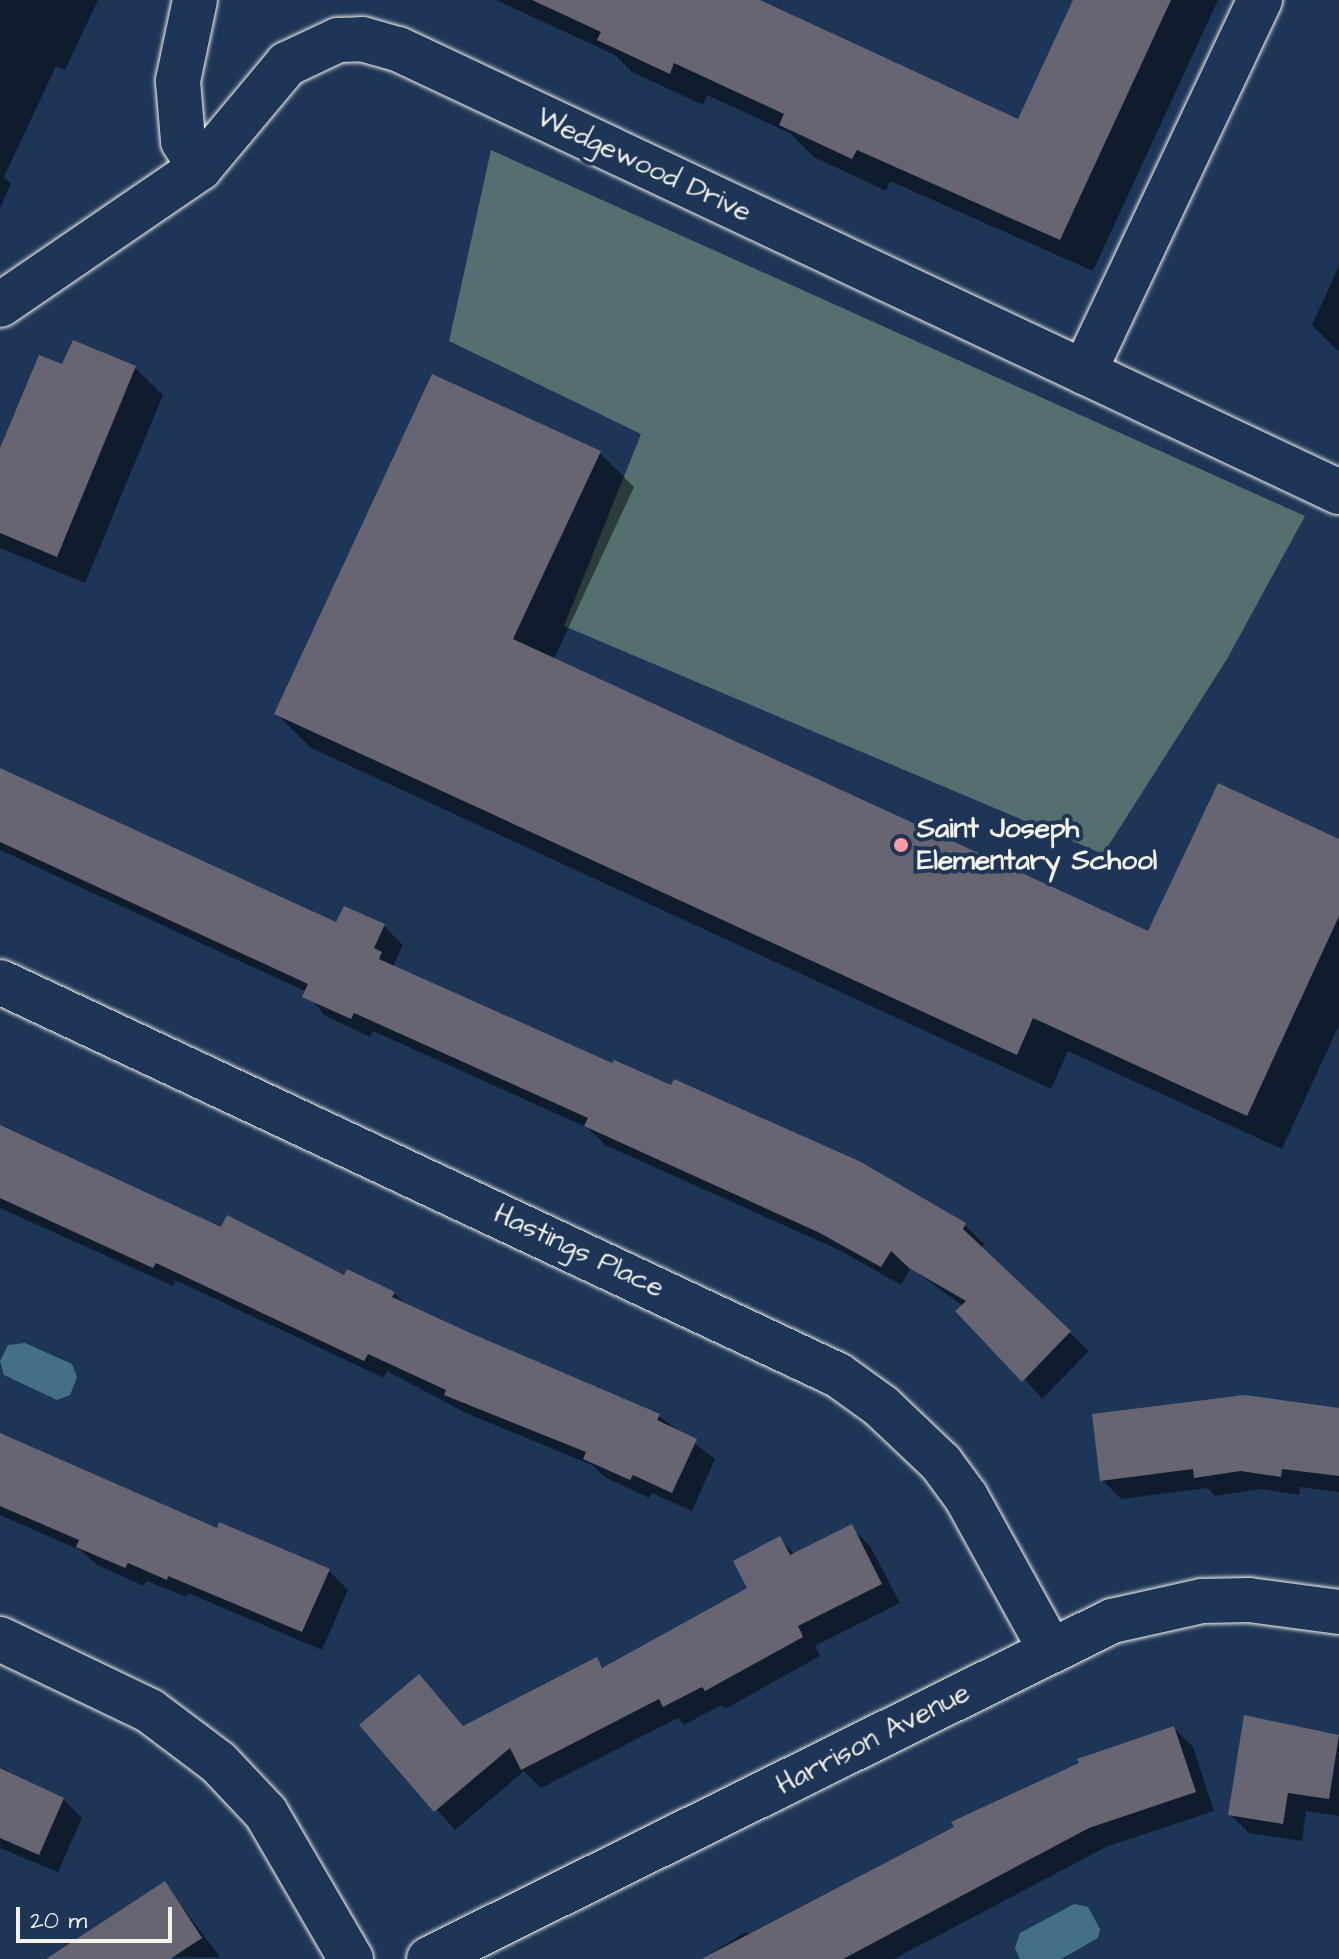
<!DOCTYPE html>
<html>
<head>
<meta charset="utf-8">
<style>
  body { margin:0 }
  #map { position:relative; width:1339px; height:1959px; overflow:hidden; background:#1d3557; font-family:"Architects Daughter",sans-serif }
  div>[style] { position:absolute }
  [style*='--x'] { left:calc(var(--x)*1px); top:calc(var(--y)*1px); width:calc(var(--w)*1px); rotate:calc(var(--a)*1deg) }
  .green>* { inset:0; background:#53706f }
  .water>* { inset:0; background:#436f89 }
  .shadow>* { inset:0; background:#0007 }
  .building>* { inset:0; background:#686572 }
  .roads { filter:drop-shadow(0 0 2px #f4f1e8) drop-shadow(0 0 2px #f4f1e8) }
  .street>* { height:44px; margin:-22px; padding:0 22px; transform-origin:22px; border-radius:22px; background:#1d3557 }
  .dots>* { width:22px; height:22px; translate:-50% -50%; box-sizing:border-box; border:4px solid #1d3557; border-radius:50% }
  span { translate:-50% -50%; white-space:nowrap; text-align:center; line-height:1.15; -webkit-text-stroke:8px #1d3557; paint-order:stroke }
  .street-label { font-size:28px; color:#f4f1e8 }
  .poi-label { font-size:28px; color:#f4f1e8; font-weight:700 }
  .left { translate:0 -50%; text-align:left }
  .scale { position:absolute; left:16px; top:1907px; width:156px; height:36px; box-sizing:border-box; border:4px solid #f4f1e8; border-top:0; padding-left:10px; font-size:24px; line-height:28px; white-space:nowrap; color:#f4f1e8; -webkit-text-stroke:6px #1d3557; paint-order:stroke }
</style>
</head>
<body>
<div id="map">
  <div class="green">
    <div style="clip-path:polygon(491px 150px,1305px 516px,1227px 659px,1103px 854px,564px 626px,641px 434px,449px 341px)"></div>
  </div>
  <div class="water">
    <div style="clip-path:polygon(25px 1343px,72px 1364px,77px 1377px,70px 1395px,57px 1400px,4px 1375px,0 1361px,8px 1345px)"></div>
    <div style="clip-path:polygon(1074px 1904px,1088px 1907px,1100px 1929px,1098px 1938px,1061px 1959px,1020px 1959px,1015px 1948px,1020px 1933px)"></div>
  </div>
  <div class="shadow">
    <div style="clip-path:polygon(0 0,98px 0,65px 70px,56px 66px,4px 177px,11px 184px,0 208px)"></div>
    <div style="clip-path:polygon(496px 0,756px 0,1019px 121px,1075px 0,1218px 0,1093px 271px,890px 181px,886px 191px,814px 157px,790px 133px,707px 95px,703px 105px,632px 72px,615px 55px)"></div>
    <div style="clip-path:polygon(1339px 266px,1339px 352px,1312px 325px)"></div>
    <div style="clip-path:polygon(64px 367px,135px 368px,163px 395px,85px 583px,0 548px,0 454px)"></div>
    <div style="clip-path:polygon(599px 452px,634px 487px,554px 659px,1149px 934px,1339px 841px,1339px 1025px,1282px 1149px,1068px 1051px,1051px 1089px,311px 748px,276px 713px)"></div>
    <div style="clip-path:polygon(0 770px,337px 925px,384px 926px,403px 945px,393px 966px,613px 1066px,858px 1163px,965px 1225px,984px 1244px,981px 1249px,1089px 1351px,1042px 1399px,963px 1306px,911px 1268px,901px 1285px,839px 1250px,605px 1145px,588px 1128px,373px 1031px,370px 1037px,324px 1015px,307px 992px,0 850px)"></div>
    <div style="clip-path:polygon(0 1128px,222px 1230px,394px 1293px,407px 1306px,659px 1416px,715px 1459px,692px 1511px,652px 1493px,649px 1498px,605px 1477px,592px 1465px,466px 1413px,387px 1371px,384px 1378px,175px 1280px,173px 1286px,0 1208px)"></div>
    <div style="clip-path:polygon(1339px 1410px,1339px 1492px,1300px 1487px,1299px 1495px,1261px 1489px,1215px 1496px,1207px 1488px,1121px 1499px,1102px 1480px)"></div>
    <div style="clip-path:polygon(0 1436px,218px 1531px,329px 1571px,348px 1590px,322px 1650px,188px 1593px,186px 1597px,147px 1581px,144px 1586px,97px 1565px,82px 1551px,0 1515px)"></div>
    <div style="clip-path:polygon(851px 1527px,870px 1546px,900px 1603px,815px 1646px,820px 1656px,725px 1709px,721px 1705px,684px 1725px,678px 1718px,541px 1788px,524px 1771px,455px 1830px,362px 1725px,418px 1677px,464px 1728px,596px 1660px,605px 1669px,750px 1589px,780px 1539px,795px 1555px)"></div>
    <div style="clip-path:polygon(1246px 1717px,1339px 1737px,1339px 1816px,1306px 1811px,1302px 1841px,1249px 1833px,1230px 1814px)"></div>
    <div style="clip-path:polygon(1174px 1728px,1193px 1747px,1214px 1811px,1108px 1846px,894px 1959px,701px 1959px,746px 1932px,750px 1935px)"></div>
    <div style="clip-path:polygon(0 1767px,63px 1799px,82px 1818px,58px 1872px,0 1848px)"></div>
    <div style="clip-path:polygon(164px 1883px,220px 1957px,70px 1959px)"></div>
  </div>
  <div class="building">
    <div style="clip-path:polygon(532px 0,760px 0,1018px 119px,1073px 0,1171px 0,1060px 240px,857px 150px,852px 159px,779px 125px,784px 114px,674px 63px,670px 74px,597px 40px,601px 32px)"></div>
    <div style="clip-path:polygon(73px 340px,136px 366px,57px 557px,0 533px,0 448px,39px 355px,62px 364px)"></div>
    <div style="clip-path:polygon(432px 374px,601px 451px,513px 639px,1148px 931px,1218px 783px,1339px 839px,1339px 916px,1247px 1116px,1033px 1018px,1017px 1055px,274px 714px)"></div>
    <div style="clip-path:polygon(0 768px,336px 922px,344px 906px,385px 924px,374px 948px,382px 952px,379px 959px,612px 1063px,614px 1060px,671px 1085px,674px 1079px,859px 1161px,966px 1223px,963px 1229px,1071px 1331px,1022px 1382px,955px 1311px,966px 1301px,909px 1268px,891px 1251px,881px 1267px,818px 1232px,584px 1126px,588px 1118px,354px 1013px,351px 1019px,302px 997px,308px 984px,0 842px)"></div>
    <div style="clip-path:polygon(0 1125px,221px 1227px,227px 1215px,344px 1275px,347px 1269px,395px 1292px,392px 1297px,468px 1332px,660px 1414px,657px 1420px,697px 1439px,672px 1493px,633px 1475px,630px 1480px,583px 1459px,586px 1452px,444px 1395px,446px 1390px,368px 1354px,364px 1361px,156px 1263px,153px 1268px,0 1198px)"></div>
    <div style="clip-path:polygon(1245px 1395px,1339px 1408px,1339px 1476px,1282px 1469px,1281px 1477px,1241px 1471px,1194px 1478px,1193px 1469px,1100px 1481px,1092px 1414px)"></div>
    <div style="clip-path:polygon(0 1433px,217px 1528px,219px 1522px,330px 1569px,302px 1632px,168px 1576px,167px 1580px,128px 1563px,125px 1568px,76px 1547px,79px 1540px,0 1506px)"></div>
    <div style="clip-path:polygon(852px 1524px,882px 1584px,798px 1626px,803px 1637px,705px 1691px,702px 1687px,663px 1707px,659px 1699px,521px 1770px,510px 1748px,434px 1812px,359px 1725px,419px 1674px,463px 1726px,597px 1657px,602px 1668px,747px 1588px,733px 1561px,780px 1536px,790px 1555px)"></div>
    <div style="clip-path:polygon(1244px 1715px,1339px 1735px,1329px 1799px,1288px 1793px,1283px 1824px,1228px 1815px)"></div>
    <div style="clip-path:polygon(1174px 1726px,1196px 1792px,1089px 1828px,843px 1959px,701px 1959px,954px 1827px,951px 1822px,1079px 1763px,1077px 1759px)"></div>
    <div style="clip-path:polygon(0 1768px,64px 1798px,39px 1855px,0 1838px)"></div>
    <div style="clip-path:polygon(165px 1881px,202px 1938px,170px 1959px,46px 1959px)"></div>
  </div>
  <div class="roads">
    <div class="street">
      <div style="--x:195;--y:0;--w:83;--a:101.9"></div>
      <div style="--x:178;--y:81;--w:60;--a:85.2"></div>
      <div style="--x:183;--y:141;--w:32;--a:58"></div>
      <div style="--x:0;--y:305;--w:242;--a:-34.4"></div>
      <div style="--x:200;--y:168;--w:136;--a:-50.1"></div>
      <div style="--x:287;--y:64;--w:56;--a:-25.2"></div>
      <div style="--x:338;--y:40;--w:24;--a:-2"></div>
      <div style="--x:362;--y:39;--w:37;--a:16"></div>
      <div style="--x:398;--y:49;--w:1040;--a:25.21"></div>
      <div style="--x:1084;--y:372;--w:412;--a:-64.7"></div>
      <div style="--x:0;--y:982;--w:926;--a:25.13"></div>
      <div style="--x:838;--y:1375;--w:53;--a:35.8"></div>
      <div style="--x:881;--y:1406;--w:83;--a:43.5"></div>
      <div style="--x:941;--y:1463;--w:42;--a:53.7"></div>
      <div style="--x:966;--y:1497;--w:174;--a:61.1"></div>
      <div style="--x:0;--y:1639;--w:166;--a:25.6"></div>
      <div style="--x:150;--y:1711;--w:85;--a:36.9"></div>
      <div style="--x:218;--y:1762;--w:70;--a:46.7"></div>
      <div style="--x:266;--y:1813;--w:169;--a:59.8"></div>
      <div style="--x:429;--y:1959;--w:762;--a:-26.33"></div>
      <div style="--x:1112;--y:1621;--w:92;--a:-12.5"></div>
      <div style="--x:1202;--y:1601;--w:47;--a:-1.2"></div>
      <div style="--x:1249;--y:1600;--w:91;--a:7.6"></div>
    </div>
  </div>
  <div class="dots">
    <div style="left:901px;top:845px;background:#ff9aa2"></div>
  </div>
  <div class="street-label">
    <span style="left:644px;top:165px;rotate:25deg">Wedgewood Drive</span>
    <span style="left:579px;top:1251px;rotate:25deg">Hastings Place</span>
    <span style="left:873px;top:1739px;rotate:-27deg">Harrison Avenue</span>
  </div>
  <div class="poi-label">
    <span class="left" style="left:917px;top:845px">Saint Joseph<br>Elementary School</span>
  </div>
  <div class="scale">20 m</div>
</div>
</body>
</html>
